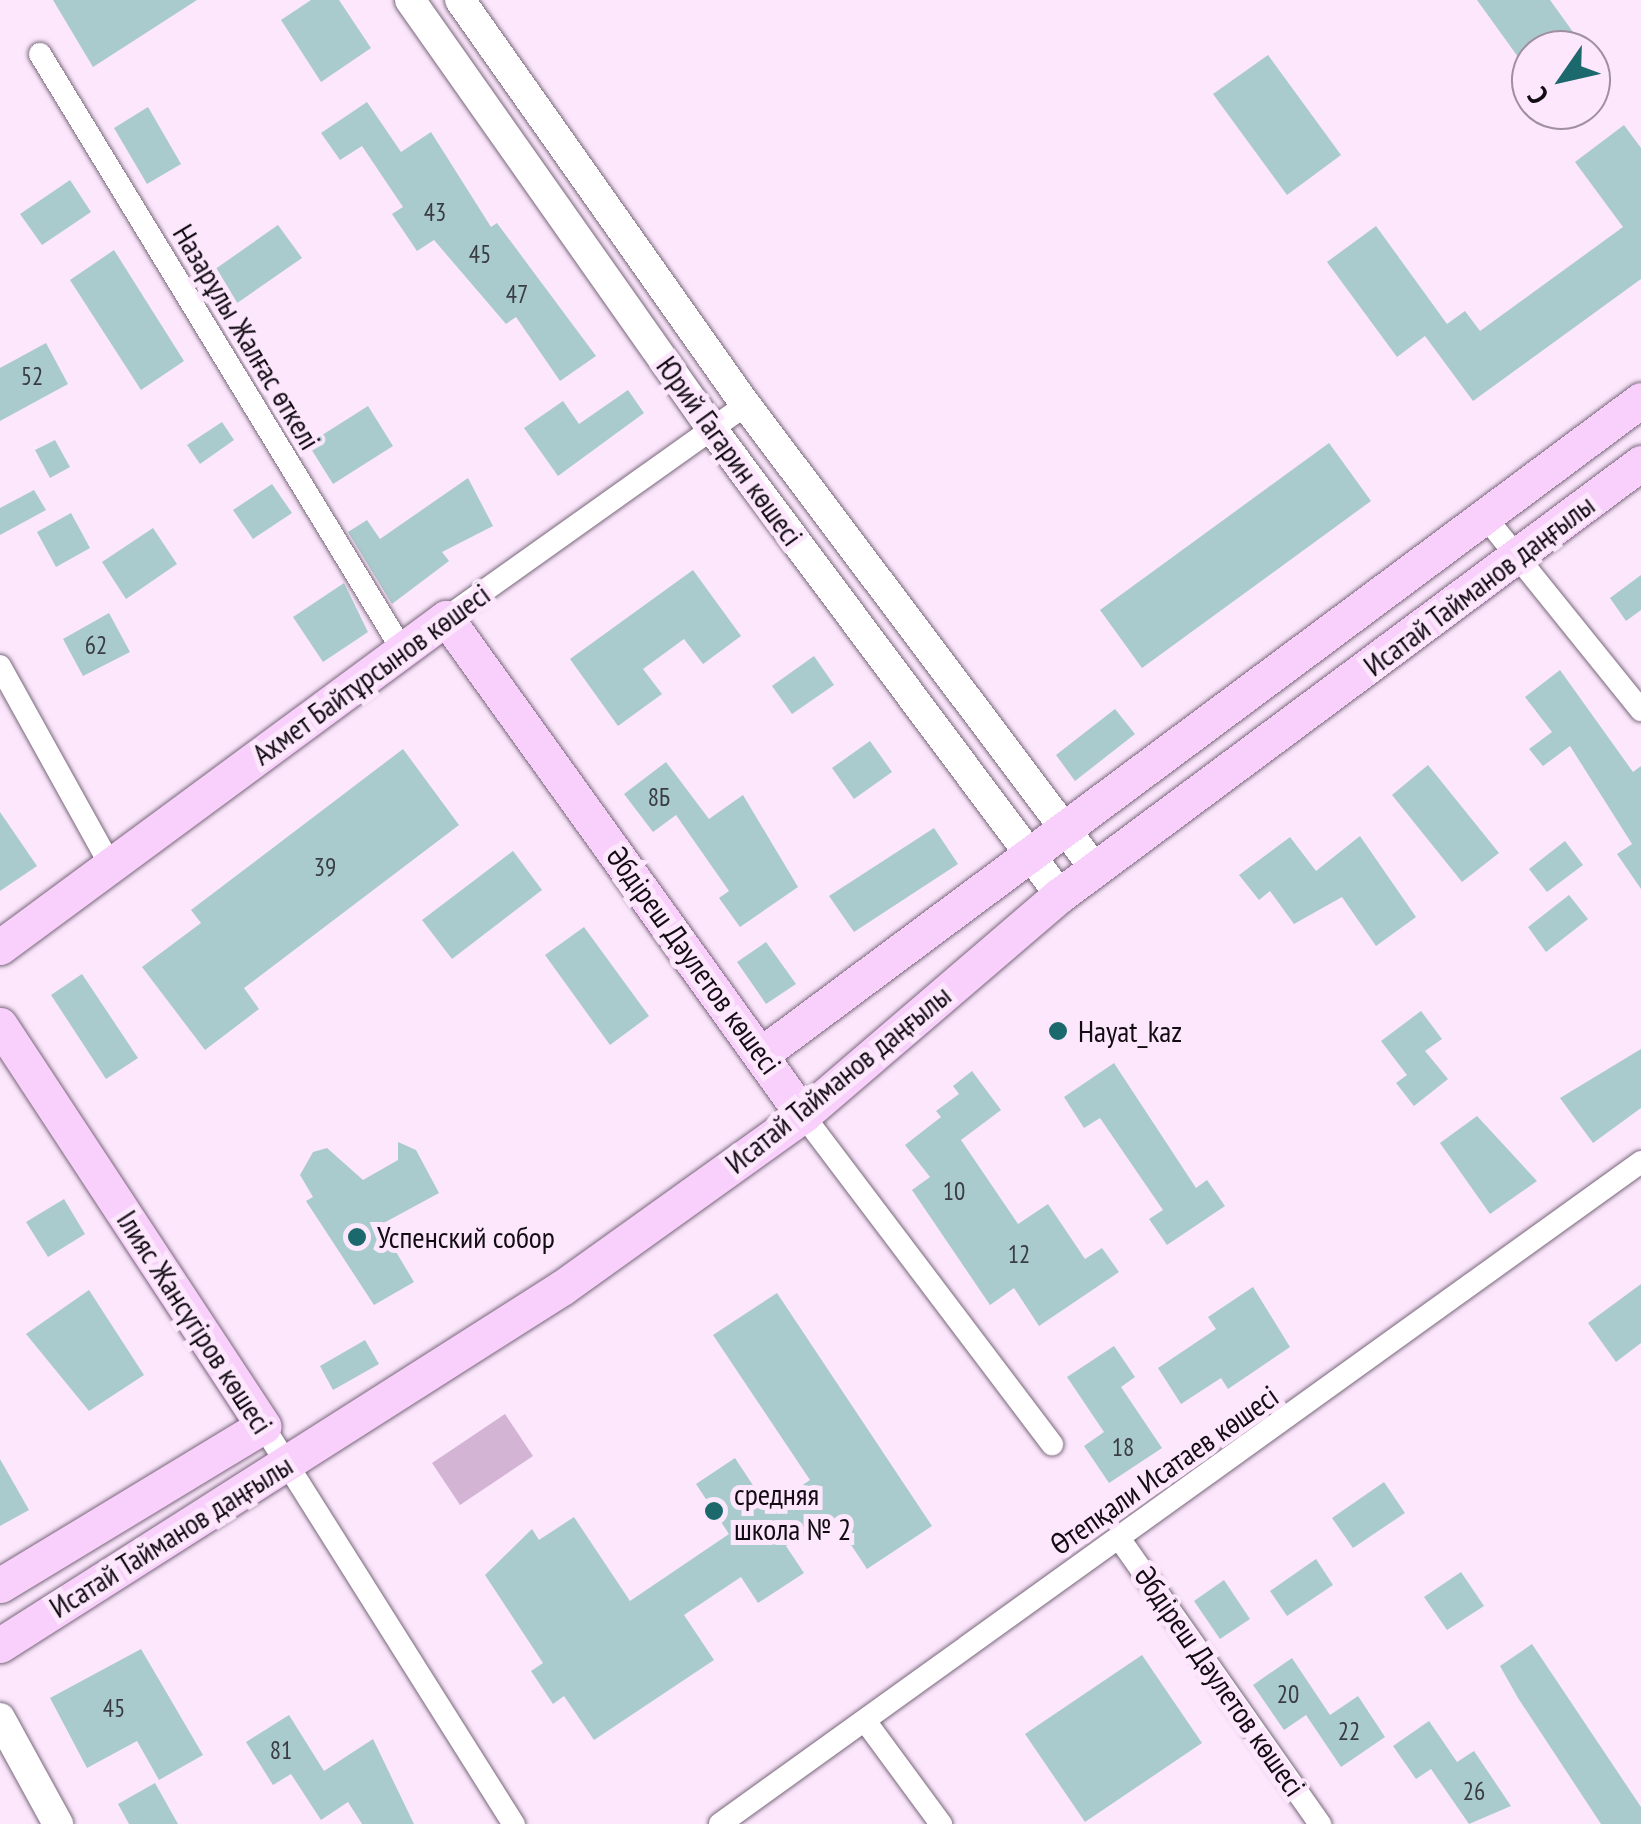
<!DOCTYPE html>
<html>
<head>
<meta charset="utf-8">
<style>
  body { margin:0 }
  #map { position:relative; width:1641px; height:1824px; overflow:hidden; background:#fce7fd; font-family:"PT Sans Narrow",sans-serif }
  div>[style] { position:absolute }
  [style*='--x'] { left:calc(var(--x)*1px); top:calc(var(--y)*1px); width:calc(var(--w)*1px); rotate:calc(var(--a)*1deg) }
  .green>* { inset:0; background:#d3b4d5 }
  .building>* { inset:0; background:#aacbcd }
  .roads { filter:drop-shadow(0 0 2px #786779) drop-shadow(0 0 2px #786779) }
  .street>* { height:22px; margin:-11px; padding:0 11px; transform-origin:11px; border-radius:11px; background:#fff }
  .secondary>* { height:30px; margin:-15px; padding:0 15px; transform-origin:15px; border-radius:15px; background:#fff }
  .primary>* { height:35px; margin:-17.5px; padding:0 17.5px; transform-origin:17.5px; border-radius:17.5px; background:#f8d0fb }
  .dots>* { width:28px; height:28px; translate:-50% -50%; box-sizing:border-box; border:5px solid #fce7fd; border-radius:50% }
  span { translate:-50% -50%; white-space:nowrap; text-align:center; line-height:1.15; -webkit-text-stroke:10px #fce7fd; paint-order:stroke }
  .number-label { font-size:25px; color:#393c42 }
  .number-label span { -webkit-text-stroke-width:0 }
  .street-label { font-size:30px; color:#130c13 }
  .poi-label { font-size:30px; color:#130c13 }
  .left { translate:0 -50%; text-align:left }
  .north { position:absolute; left:1511px; top:30px; width:100px; height:100px; box-sizing:border-box; background:#fce7fd; border:2px solid #9f8f9f; border-radius:50%; rotate:236deg; font-size:28px; font-weight:700; line-height:40px; text-align:center; color:#130c13 }
  .north::after { content:''; display:block; margin:auto; width:35px; height:45px; background:#1c696d; clip-path:polygon(50% 0,100% 100%,50% 72%,0 100%) }
</style>
</head>
<body>
<div id="map">
  <div class="green">
    <div style="clip-path:polygon(505px 1414px,533px 1456px,460px 1505px,432px 1463px)"></div>
  </div>
  <div class="building">
    <div style="clip-path:polygon(53px 0,197px 0,93px 67px)"></div>
    <div style="clip-path:polygon(311px 0,339px 0,371px 48px,321px 82px,281px 20px)"></div>
    <div style="clip-path:polygon(1477px 0,1550px 0,1586px 50px,1531px 50px,1531px 75px)"></div>
    <div style="clip-path:polygon(1268px 55px,1341px 155px,1287px 195px,1213px 94px)"></div>
    <div style="clip-path:polygon(367px 102px,401px 152px,431px 132px,491px 227px,497px 223px,596px 356px,560px 381px,516px 317px,506px 324px,434px 240px,417px 251px,392px 214px,403px 207px,362px 146px,340px 160px,321px 133px)"></div>
    <div style="clip-path:polygon(148px 107px,181px 164px,147px 184px,114px 128px)"></div>
    <div style="clip-path:polygon(1624px 125px,1641px 148px,1641px 279px,1473px 401px,1425px 336px,1397px 357px,1327px 262px,1376px 226px,1447px 324px,1465px 311px,1480px 331px,1623px 227px,1575px 162px)"></div>
    <div style="clip-path:polygon(70px 180px,91px 212px,42px 245px,20px 214px)"></div>
    <div style="clip-path:polygon(278px 225px,302px 258px,227px 310px,204px 277px)"></div>
    <div style="clip-path:polygon(114px 250px,184px 361px,141px 390px,70px 280px)"></div>
    <div style="clip-path:polygon(46px 343px,68px 384px,0 421px,0 368px)"></div>
    <div style="clip-path:polygon(628px 390px,644px 413px,558px 476px,524px 428px,563px 401px,579px 424px)"></div>
    <div style="clip-path:polygon(368px 406px,393px 446px,333px 484px,308px 444px)"></div>
    <div style="clip-path:polygon(222px 422px,234px 440px,200px 464px,187px 445px)"></div>
    <div style="clip-path:polygon(55px 440px,70px 467px,50px 478px,35px 450px)"></div>
    <div style="clip-path:polygon(1329px 443px,1371px 501px,1142px 668px,1100px 610px)"></div>
    <div style="clip-path:polygon(468px 478px,493px 526px,442px 552px,449px 561px,392px 604px,348px 532px,367px 520px,380px 539px)"></div>
    <div style="clip-path:polygon(272px 484px,292px 513px,253px 539px,233px 510px)"></div>
    <div style="clip-path:polygon(34px 490px,46px 510px,0 535px,0 508px)"></div>
    <div style="clip-path:polygon(71px 513px,90px 548px,56px 567px,37px 532px)"></div>
    <div style="clip-path:polygon(153px 528px,177px 564px,126px 599px,102px 562px)"></div>
    <div style="clip-path:polygon(693px 570px,741px 636px,703px 664px,684px 639px,643px 669px,662px 694px,618px 726px,570px 659px)"></div>
    <div style="clip-path:polygon(1641px 575px,1641px 610px,1626px 621px,1610px 598px)"></div>
    <div style="clip-path:polygon(344px 583px,368px 632px,323px 662px,293px 617px)"></div>
    <div style="clip-path:polygon(109px 613px,130px 652px,83px 676px,63px 639px)"></div>
    <div style="clip-path:polygon(814px 656px,834px 685px,792px 714px,772px 686px)"></div>
    <div style="clip-path:polygon(1560px 670px,1633px 772px,1641px 766px,1641px 889px,1617px 854px,1632px 844px,1570px 746px,1543px 766px,1529px 749px,1552px 732px,1525px 697px)"></div>
    <div style="clip-path:polygon(1115px 709px,1135px 734px,1075px 781px,1056px 755px)"></div>
    <div style="clip-path:polygon(870px 741px,892px 772px,854px 799px,832px 768px)"></div>
    <div style="clip-path:polygon(403px 749px,459px 825px,244px 988px,259px 1009px,205px 1050px,142px 967px,201px 923px,191px 910px)"></div>
    <div style="clip-path:polygon(666px 762px,709px 819px,743px 795px,798px 887px,740px 927px,719px 898px,729px 891px,676px 815px,653px 832px,624px 794px)"></div>
    <div style="clip-path:polygon(1428px 765px,1499px 853px,1462px 882px,1392px 795px)"></div>
    <div style="clip-path:polygon(0 812px,37px 866px,0 891px)"></div>
    <div style="clip-path:polygon(934px 828px,958px 864px,854px 932px,829px 896px)"></div>
    <div style="clip-path:polygon(1360px 836px,1416px 917px,1376px 946px,1342px 897px,1294px 924px,1270px 891px,1259px 900px,1239px 875px,1290px 837px,1316px 871px)"></div>
    <div style="clip-path:polygon(1565px 841px,1583px 865px,1547px 892px,1529px 869px)"></div>
    <div style="clip-path:polygon(513px 851px,542px 890px,452px 959px,422px 920px)"></div>
    <div style="clip-path:polygon(1569px 895px,1588px 919px,1546px 952px,1528px 927px)"></div>
    <div style="clip-path:polygon(584px 927px,649px 1016px,610px 1045px,545px 955px)"></div>
    <div style="clip-path:polygon(766px 942px,796px 984px,766px 1004px,737px 962px)"></div>
    <div style="clip-path:polygon(82px 974px,138px 1058px,106px 1079px,51px 995px)"></div>
    <div style="clip-path:polygon(1421px 1011px,1442px 1039px,1425px 1051px,1448px 1079px,1414px 1106px,1396px 1083px,1407px 1075px,1381px 1041px)"></div>
    <div style="clip-path:polygon(1641px 1049px,1641px 1108px,1593px 1143px,1560px 1098px)"></div>
    <div style="clip-path:polygon(1114px 1063px,1196px 1188px,1207px 1180px,1225px 1206px,1167px 1245px,1149px 1219px,1163px 1210px,1100px 1118px,1084px 1128px,1064px 1097px)"></div>
    <div style="clip-path:polygon(972px 1071px,1001px 1110px,961px 1140px,1018px 1224px,1048px 1204px,1085px 1259px,1102px 1248px,1119px 1272px,1039px 1326px,1014px 1288px,990px 1305px,912px 1190px,930px 1177px,905px 1145px,941px 1117px,936px 1111px,959px 1094px,953px 1086px)"></div>
    <div style="clip-path:polygon(1477px 1116px,1537px 1181px,1490px 1214px,1440px 1143px)"></div>
    <div style="clip-path:polygon(398px 1142px,416px 1150px,439px 1193px,380px 1225px,414px 1282px,374px 1305px,306px 1201px,313px 1197px,300px 1175px,313px 1152px,327px 1148px,363px 1180px,398px 1160px)"></div>
    <div style="clip-path:polygon(64px 1199px,85px 1234px,48px 1257px,26px 1222px)"></div>
    <div style="clip-path:polygon(1641px 1284px,1641px 1343px,1616px 1362px,1588px 1323px)"></div>
    <div style="clip-path:polygon(1253px 1287px,1290px 1347px,1228px 1389px,1221px 1378px,1181px 1404px,1158px 1368px,1216px 1329px,1208px 1317px)"></div>
    <div style="clip-path:polygon(89px 1290px,144px 1375px,89px 1411px,26px 1334px)"></div>
    <div style="clip-path:polygon(777px 1293px,932px 1526px,867px 1569px,832px 1516px,786px 1546px,804px 1573px,758px 1603px,741px 1577px,684px 1615px,714px 1660px,594px 1740px,564px 1696px,553px 1704px,531px 1671px,543px 1663px,485px 1575px,532px 1529px,539px 1540px,574px 1517px,630px 1601px,729px 1534px,696px 1484px,735px 1458px,768px 1508px,810px 1480px,713px 1335px)"></div>
    <div style="clip-path:polygon(365px 1340px,379px 1364px,333px 1390px,320px 1366px)"></div>
    <div style="clip-path:polygon(1114px 1346px,1135px 1377px,1121px 1387px,1162px 1448px,1109px 1483px,1084px 1446px,1104px 1432px,1067px 1377px)"></div>
    <div style="clip-path:polygon(0 1459px,29px 1510px,0 1526px)"></div>
    <div style="clip-path:polygon(1384px 1482px,1405px 1513px,1353px 1548px,1332px 1518px)"></div>
    <div style="clip-path:polygon(1316px 1559px,1333px 1585px,1287px 1616px,1270px 1591px)"></div>
    <div style="clip-path:polygon(1461px 1572px,1484px 1606px,1447px 1630px,1424px 1597px)"></div>
    <div style="clip-path:polygon(1224px 1580px,1250px 1619px,1220px 1639px,1194px 1601px)"></div>
    <div style="clip-path:polygon(1532px 1644px,1641px 1807px,1641px 1824px,1601px 1824px,1518px 1698px,1500px 1666px)"></div>
    <div style="clip-path:polygon(141px 1649px,203px 1755px,159px 1780px,137px 1741px,87px 1768px,50px 1698px)"></div>
    <div style="clip-path:polygon(1142px 1655px,1202px 1743px,1085px 1822px,1025px 1734px)"></div>
    <div style="clip-path:polygon(1292px 1658px,1330px 1715px,1358px 1696px,1385px 1737px,1341px 1767px,1306px 1715px,1284px 1730px,1253px 1685px)"></div>
    <div style="clip-path:polygon(289px 1715px,324px 1771px,373px 1739px,414px 1824px,362px 1824px,348px 1802px,321px 1820px,291px 1774px,273px 1785px,246px 1742px)"></div>
    <div style="clip-path:polygon(1429px 1721px,1457px 1762px,1474px 1751px,1511px 1806px,1469px 1824px,1431px 1769px,1416px 1779px,1393px 1746px)"></div>
    <div style="clip-path:polygon(155px 1783px,178px 1824px,129px 1824px,118px 1804px)"></div>
  </div>
  <div class="roads">
    <div class="street">
      <div style="--x:40;--y:54;--w:699;--a:58.7"></div>
      <div style="--x:1486;--y:518;--w:247;--a:51.1"></div>
      <div style="--x:446;--y:618;--w:368;--a:-35.4"></div>
      <div style="--x:0;--y:666;--w:229;--a:61"></div>
      <div style="--x:803;--y:1115;--w:413;--a:52.9"></div>
      <div style="--x:263;--y:1426;--w:471;--a:57.8"></div>
      <div style="--x:1119;--y:1538;--w:350;--a:54.9"></div>
      <div style="--x:866;--y:1722;--w:127;--a:53.7"></div>
      <div style="--x:720;--y:1824;--w:1134;--a:-35.71"></div>
    </div>
    <div class="secondary">
      <div style="--x:410;--y:0;--w:525;--a:54.86"></div>
      <div style="--x:712;--y:429;--w:582;--a:53.25"></div>
      <div style="--x:460;--y:0;--w:496;--a:54.8"></div>
      <div style="--x:746;--y:405;--w:581;--a:53.05"></div>
      <div style="--x:0;--y:1718;--w:121;--a:61.3"></div>
    </div>
    <div class="primary">
      <div style="--x:0;--y:947;--w:554;--a:-36.42"></div>
      <div style="--x:446;--y:618;--w:612;--a:54.31"></div>
      <div style="--x:0;--y:1025;--w:480;--a:56.7"></div>
      <div style="--x:263;--y:1426;--w:307;--a:148.8"></div>
      <div style="--x:763;--y:1053;--w:1094;--a:-36.64"></div>
      <div style="--x:0;--y:1645;--w:667;--a:-32.45"></div>
      <div style="--x:563;--y:1287;--w:295;--a:-35.6"></div>
      <div style="--x:803;--y:1115;--w:338;--a:-40.6"></div>
      <div style="--x:1060;--y:895;--w:724;--a:-36.63"></div>
    </div>
  </div>
  <div class="dots">
    <div style="left:1058px;top:1031px;background:#1c696d"></div>
    <div style="left:357px;top:1237px;background:#1c696d"></div>
    <div style="left:714px;top:1511px;background:#1c696d"></div>
  </div>
  <div class="number-label">
    <span style="left:435px;top:212px">43</span>
    <span style="left:480px;top:254px">45</span>
    <span style="left:517px;top:294px">47</span>
    <span style="left:32px;top:376px">52</span>
    <span style="left:96px;top:645px">62</span>
    <span style="left:659px;top:797px">8Б</span>
    <span style="left:325px;top:867px">39</span>
    <span style="left:954px;top:1191px">10</span>
    <span style="left:1019px;top:1254px">12</span>
    <span style="left:1123px;top:1447px">18</span>
    <span style="left:1288px;top:1694px">20</span>
    <span style="left:114px;top:1708px">45</span>
    <span style="left:1349px;top:1731px">22</span>
    <span style="left:281px;top:1750px">81</span>
    <span style="left:1474px;top:1791px">26</span>
  </div>
  <div class="street-label">
    <span style="left:247px;top:337px;rotate:59deg">Назарұлы Жалғас өткелі</span>
    <span style="left:730px;top:451px;rotate:54deg">Юрий Гагарин көшесі</span>
    <span style="left:1479px;top:585px;rotate:-37deg">Исатай Тайманов даңғылы</span>
    <span style="left:371px;top:674px;rotate:-36deg">Ахмет Байтұрсынов көшесі</span>
    <span style="left:694px;top:960px;rotate:54deg">Әбдіреш Дәулетов көшесі</span>
    <span style="left:838px;top:1079px;rotate:-39deg">Исатай Тайманов даңғылы</span>
    <span style="left:195px;top:1322px;rotate:57deg">Ілияс Жансүгіров көшесі</span>
    <span style="left:1164px;top:1470px;rotate:-35deg">Өтепқали Исатаев көшесі</span>
    <span style="left:171px;top:1536px;rotate:-32deg">Исатай Тайманов даңғылы</span>
    <span style="left:1220px;top:1681px;rotate:55deg">Әбдіреш Дәулетов көшесі</span>
  </div>
  <div class="poi-label">
    <span class="left" style="left:1078px;top:1031px">Hayat_kaz</span>
    <span class="left" style="left:377px;top:1237px">Успенский собор</span>
    <span class="left" style="left:734px;top:1511px">cредняя<br>школа № 2</span>
  </div>
  <div class="north">С</div>
</div>
</body>
</html>
